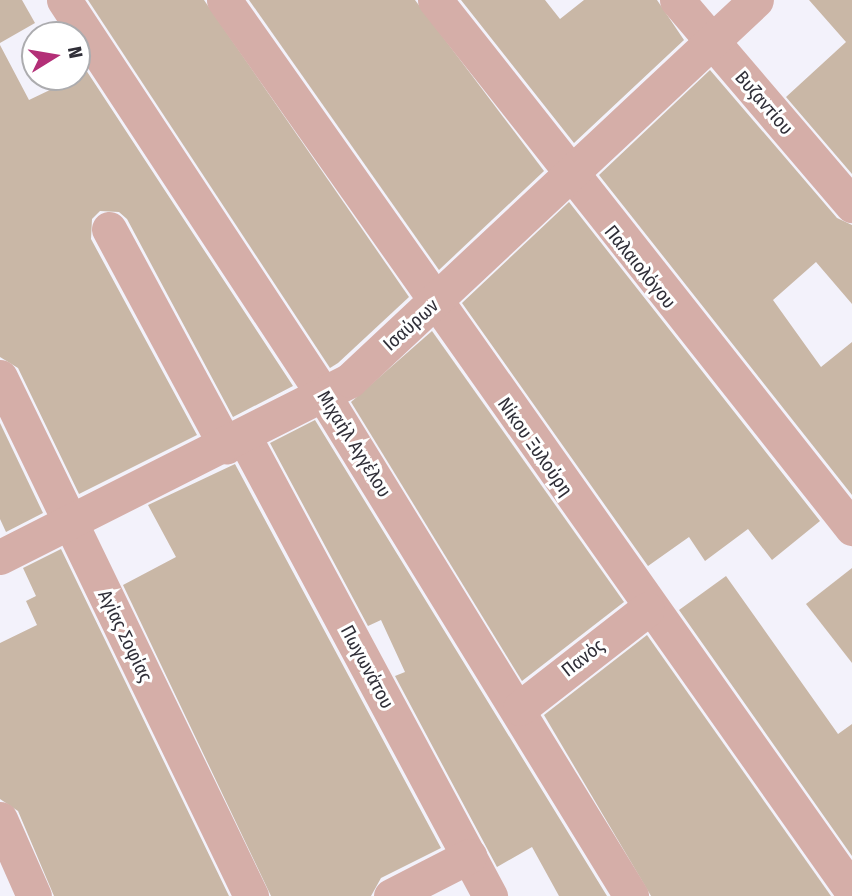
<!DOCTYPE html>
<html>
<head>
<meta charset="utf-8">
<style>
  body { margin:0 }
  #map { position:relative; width:852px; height:896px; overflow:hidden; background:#f3f2fb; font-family:"Fira Sans Condensed",sans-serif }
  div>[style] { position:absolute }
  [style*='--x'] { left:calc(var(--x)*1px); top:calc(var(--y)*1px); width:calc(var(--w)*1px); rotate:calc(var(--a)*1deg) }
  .building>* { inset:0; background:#c9b7a6 }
  .minor>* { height:35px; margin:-17.5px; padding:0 17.5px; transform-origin:17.5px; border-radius:17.5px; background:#d5aea8 }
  span { translate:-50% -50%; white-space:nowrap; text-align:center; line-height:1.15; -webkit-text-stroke:6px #fff; paint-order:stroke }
  .street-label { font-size:19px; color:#302f38 }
  .north { position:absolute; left:21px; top:21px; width:70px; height:70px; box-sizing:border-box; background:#fff; border:2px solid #acacaf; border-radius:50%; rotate:79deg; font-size:19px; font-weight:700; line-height:28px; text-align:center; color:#302f38 }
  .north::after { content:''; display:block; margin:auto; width:24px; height:32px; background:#b32f77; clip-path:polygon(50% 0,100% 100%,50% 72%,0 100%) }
</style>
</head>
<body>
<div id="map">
  <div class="building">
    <div style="clip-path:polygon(0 0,22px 0,35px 23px,0 43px)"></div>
    <div style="clip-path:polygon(88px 0,204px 0,409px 297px,338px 363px,330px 368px)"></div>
    <div style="clip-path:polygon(249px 0,415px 0,544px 171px,439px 270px)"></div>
    <div style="clip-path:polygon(461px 0,545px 0,560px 19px,584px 0,657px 0,684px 40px,574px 143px)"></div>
    <div style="clip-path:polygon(809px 0,852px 0,852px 174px,786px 97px,846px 42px)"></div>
    <div style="clip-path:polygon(0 45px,29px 100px,77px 77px,84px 67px,293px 386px,233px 417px,127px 219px,119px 212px,100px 211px,92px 219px,91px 239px,197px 435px,79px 494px,18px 368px,0 357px)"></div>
    <div style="clip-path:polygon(710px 70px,837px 218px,852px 225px,852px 304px,816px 262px,773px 300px,821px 367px,852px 342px,852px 495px,599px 175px)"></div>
    <div style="clip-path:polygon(569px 202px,820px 521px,772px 560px,748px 529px,705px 561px,689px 537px,648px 566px,462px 303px)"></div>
    <div style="clip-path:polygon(432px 331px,624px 602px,522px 681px,351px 402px)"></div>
    <div style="clip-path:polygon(315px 420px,607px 896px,559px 896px,532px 847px,497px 867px,395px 676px,405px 672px,381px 620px,368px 626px,270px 443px)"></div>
    <div style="clip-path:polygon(0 423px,43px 513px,6px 532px,0 519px)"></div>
    <div style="clip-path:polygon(235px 464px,441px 848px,381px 878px,371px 896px,271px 896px,123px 585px,176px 557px,148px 505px)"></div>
    <div style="clip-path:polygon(61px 549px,229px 896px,54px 896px,18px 811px,0 799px,0 643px,37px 625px,26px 601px,36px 596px,23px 568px)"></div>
    <div style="clip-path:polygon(852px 568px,852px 663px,806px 604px)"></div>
    <div style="clip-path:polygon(726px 576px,838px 734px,852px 724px,852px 856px,679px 610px)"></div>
    <div style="clip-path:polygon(647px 635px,831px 896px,651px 896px,544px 715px)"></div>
  </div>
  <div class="minor">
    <div style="--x:64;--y:0;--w:474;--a:56.7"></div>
    <div style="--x:324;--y:396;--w:587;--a:58.45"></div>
    <div style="--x:224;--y:0;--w:1090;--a:54.82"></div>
    <div style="--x:435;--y:0;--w:673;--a:51.7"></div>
    <div style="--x:677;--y:0;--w:270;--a:49.5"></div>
    <div style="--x:109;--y:229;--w:247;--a:61.7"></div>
    <div style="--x:0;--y:377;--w:577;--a:64.19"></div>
    <div style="--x:244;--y:437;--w:521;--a:61.81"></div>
    <div style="--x:0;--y:557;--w:392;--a:-26.8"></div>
    <div style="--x:350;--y:380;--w:556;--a:-43.11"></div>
    <div style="--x:520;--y:708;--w:161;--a:-37.9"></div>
    <div style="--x:0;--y:819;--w:84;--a:66.2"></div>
    <div style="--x:391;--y:896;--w:88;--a:-27.1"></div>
  </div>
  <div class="street-label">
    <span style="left:764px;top:103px;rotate:49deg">Βυζαντίου</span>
    <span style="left:640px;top:267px;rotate:51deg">Παλαιολόγου</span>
    <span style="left:411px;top:325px;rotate:-42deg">Ισαύρων</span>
    <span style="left:354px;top:444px;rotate:58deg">Μιχαήλ Αγγέλου</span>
    <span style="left:535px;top:447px;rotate:55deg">Νίκου Ξυλούρη</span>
    <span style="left:125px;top:636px;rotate:64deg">Αγίας Σοφίας</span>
    <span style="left:583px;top:658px;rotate:-38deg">Πανός</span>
    <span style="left:367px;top:667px;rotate:62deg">Πωγωνάτου</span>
  </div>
  <div class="north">N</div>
</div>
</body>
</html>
